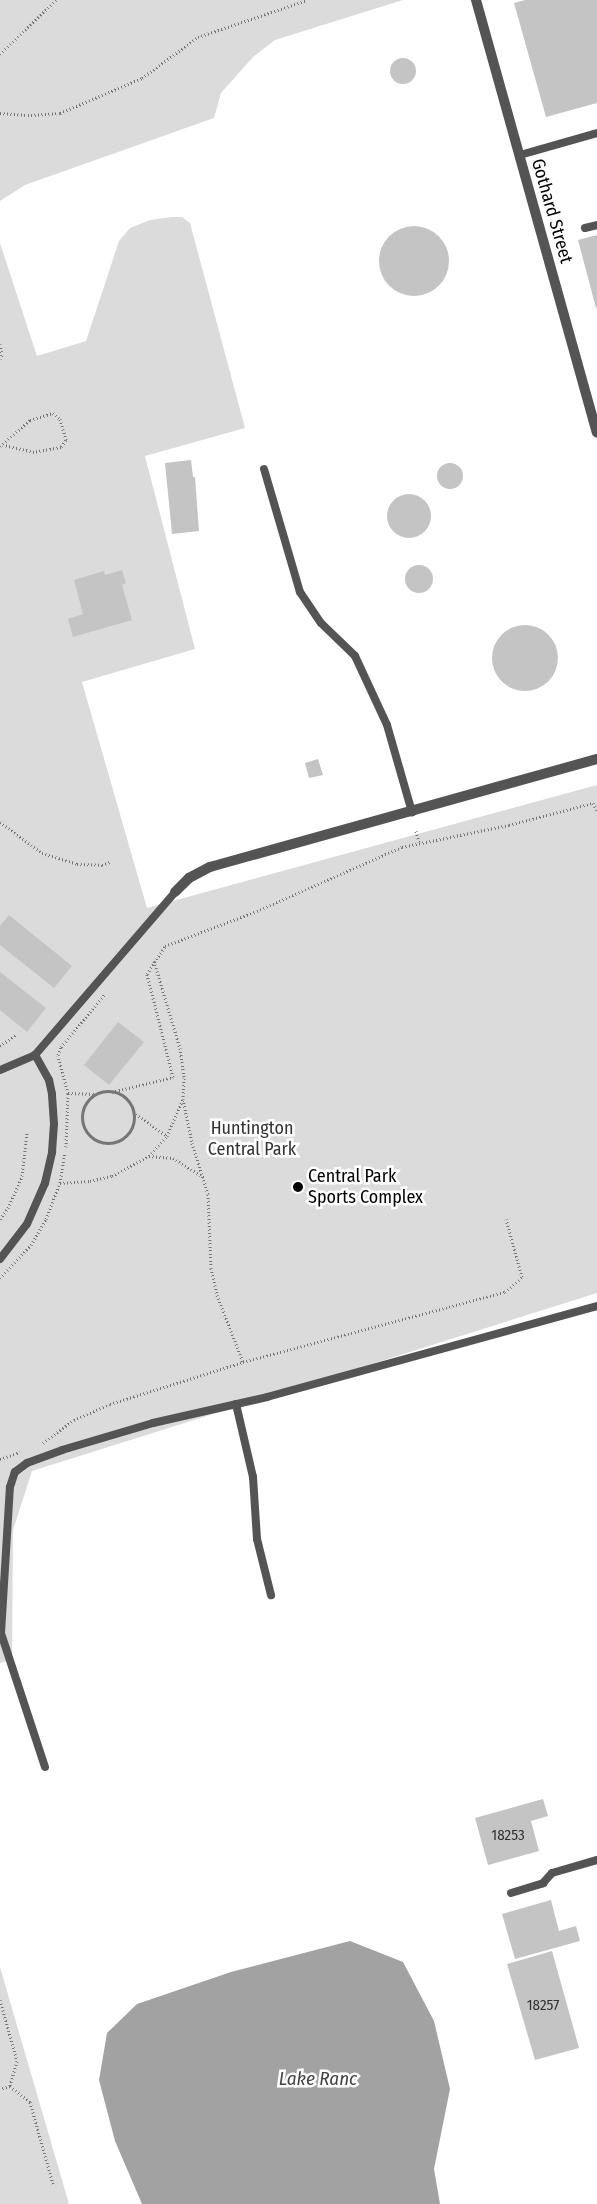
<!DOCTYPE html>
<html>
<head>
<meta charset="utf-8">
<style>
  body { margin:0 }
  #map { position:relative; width:597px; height:2204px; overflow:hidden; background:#fff; font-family:"Fira Sans Condensed",sans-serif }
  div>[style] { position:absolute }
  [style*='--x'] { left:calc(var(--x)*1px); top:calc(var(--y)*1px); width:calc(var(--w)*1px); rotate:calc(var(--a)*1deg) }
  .green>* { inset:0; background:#dbdbdb }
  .water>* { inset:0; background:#a2a2a2 }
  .building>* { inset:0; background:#c4c4c4 }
  .round { border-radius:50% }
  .path>* { height:3px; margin-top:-1.5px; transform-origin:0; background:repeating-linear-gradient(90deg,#767676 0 1px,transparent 0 3.5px) }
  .path>.ring { margin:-1.5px; padding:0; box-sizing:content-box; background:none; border:3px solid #767676; border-radius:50% }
  .service>* { height:8px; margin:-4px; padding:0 4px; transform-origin:4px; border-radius:4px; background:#545454 }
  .tertiary>* { height:10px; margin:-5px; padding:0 5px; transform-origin:5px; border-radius:5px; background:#545454 }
  .dots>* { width:14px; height:14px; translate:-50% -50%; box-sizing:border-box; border:2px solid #fff; border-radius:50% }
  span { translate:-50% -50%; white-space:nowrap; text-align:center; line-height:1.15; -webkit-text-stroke:5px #fff; paint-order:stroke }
  .number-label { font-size:15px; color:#313131 }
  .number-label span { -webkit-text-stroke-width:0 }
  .street-label { font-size:18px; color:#000 }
  .park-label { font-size:18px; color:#323232 }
  .poi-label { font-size:18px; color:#000 }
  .left { translate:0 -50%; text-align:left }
  .water-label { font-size:19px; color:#434343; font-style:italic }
</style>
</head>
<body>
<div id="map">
  <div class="green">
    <div style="clip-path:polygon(0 0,403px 0,275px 40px,253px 57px,221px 93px,214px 118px,25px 185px,0 201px)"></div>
    <div style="clip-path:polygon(172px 217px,182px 217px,190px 223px,245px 428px,145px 456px,195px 649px,82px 682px,147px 908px,597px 785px,597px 1293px,32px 1471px,13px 1530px,12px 1660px,0 1663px,0 243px,37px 356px,86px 341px,119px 241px,130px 228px,150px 220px)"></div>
    <div style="clip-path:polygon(0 1967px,69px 2204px,0 2204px)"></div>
  </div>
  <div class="water">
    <div style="clip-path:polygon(350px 1941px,403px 1962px,434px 2021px,450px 2089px,434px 2169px,440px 2204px,142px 2204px,115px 2141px,99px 2080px,107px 2033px,137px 2004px,231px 1972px)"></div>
  </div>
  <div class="building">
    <div style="clip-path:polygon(525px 0,597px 0,597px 103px,546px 117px,514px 3px)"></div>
    <div class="round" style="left:390px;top:58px;width:26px;height:26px"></div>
    <div class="round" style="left:379px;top:226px;width:70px;height:70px"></div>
    <div style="clip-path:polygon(597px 235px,597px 308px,596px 308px,578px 240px)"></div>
    <div style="clip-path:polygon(191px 460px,193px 477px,195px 477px,199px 531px,172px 534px,165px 463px)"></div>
    <div class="round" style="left:437px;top:463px;width:26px;height:26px"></div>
    <div class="round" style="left:387px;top:494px;width:44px;height:44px"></div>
    <div class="round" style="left:405px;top:565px;width:28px;height:28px"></div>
    <div style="clip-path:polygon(122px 570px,126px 583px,122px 585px,132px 620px,73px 637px,68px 619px,83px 614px,74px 580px,104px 571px,105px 575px)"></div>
    <div class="round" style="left:492px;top:625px;width:66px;height:66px"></div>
    <div style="clip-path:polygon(318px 759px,323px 775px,309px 778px,305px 763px)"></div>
    <div style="clip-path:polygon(9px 915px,72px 966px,54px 988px,0 945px,0 926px)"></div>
    <div style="clip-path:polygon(0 972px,46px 1008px,27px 1032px,0 1010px)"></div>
    <div style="clip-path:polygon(118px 1022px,144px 1042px,109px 1085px,84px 1065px)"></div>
    <div style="clip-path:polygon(543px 1799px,548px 1816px,531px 1821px,539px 1851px,488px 1865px,475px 1818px)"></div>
    <div style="clip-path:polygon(551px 1900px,559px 1931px,576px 1926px,580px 1941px,515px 1959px,502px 1914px)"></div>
    <div style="clip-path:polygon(552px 1951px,579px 2048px,535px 2060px,507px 1964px)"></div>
  </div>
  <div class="path">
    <div style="--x:0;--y:54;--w:78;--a:-44"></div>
    <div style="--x:0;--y:113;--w:31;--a:4"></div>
    <div style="--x:31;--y:115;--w:29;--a:-4"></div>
    <div style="--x:60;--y:113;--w:89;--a:-23.1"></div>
    <div style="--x:142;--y:78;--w:69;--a:-36.2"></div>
    <div style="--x:198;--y:37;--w:115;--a:-18.7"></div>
    <div style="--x:0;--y:344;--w:11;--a:80"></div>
    <div style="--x:2;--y:355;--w:4;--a:117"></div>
    <div style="--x:0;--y:446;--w:40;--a:-41"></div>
    <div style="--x:30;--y:420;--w:24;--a:-17"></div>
    <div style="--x:53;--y:413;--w:9;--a:41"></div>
    <div style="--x:60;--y:419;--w:22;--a:74"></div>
    <div style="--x:66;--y:440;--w:9;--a:126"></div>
    <div style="--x:61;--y:447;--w:27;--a:170"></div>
    <div style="--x:34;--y:452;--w:32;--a:-167"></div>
    <div style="--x:0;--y:822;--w:52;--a:36.4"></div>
    <div style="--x:42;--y:853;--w:37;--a:17"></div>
    <div style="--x:77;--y:864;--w:25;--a:2"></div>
    <div style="--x:102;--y:865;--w:9;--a:-21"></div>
    <div style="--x:416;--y:831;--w:11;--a:75"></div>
    <div style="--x:154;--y:961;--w:91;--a:73.4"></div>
    <div style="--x:180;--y:1048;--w:30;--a:82"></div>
    <div style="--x:184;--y:1078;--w:21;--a:93"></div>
    <div style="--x:183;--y:1099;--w:45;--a:78.4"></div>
    <div style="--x:192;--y:1143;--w:53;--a:72.6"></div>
    <div style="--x:208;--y:1194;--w:74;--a:87.7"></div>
    <div style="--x:211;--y:1268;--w:28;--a:77"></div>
    <div style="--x:217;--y:1295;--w:72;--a:68.8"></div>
    <div style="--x:0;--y:1046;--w:19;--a:-36"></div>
    <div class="ring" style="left:82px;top:1091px;width:49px;height:49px"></div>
    <div style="--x:112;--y:1092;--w:63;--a:-13.8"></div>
    <div style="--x:173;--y:1077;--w:106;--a:-104.2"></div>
    <div style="--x:147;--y:974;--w:33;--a:-57"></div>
    <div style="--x:165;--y:946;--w:98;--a:-20.8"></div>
    <div style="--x:257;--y:911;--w:158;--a:-23.8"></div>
    <div style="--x:402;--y:847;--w:109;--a:-11.6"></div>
    <div style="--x:509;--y:825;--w:87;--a:-14.7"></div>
    <div style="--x:593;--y:803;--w:9;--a:63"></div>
    <div style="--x:68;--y:1093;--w:27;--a:2"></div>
    <div style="--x:133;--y:1112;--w:42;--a:35.2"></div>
    <div style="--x:66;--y:1147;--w:54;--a:-87.9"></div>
    <div style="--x:68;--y:1093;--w:39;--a:-105"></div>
    <div style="--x:58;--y:1055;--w:9;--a:-69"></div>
    <div style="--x:61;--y:1047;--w:69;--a:-50.3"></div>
    <div style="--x:149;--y:1156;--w:24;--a:5"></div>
    <div style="--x:173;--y:1158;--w:36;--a:32"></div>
    <div style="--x:60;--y:1183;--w:30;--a:-4"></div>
    <div style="--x:90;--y:1181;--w:23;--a:-13"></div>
    <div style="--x:112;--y:1176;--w:42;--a:-28.4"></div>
    <div style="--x:149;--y:1156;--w:27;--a:-48"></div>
    <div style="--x:167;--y:1136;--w:40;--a:-66.6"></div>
    <div style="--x:0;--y:1219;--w:14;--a:-54"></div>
    <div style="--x:8;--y:1208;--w:35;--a:-66"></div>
    <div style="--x:22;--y:1176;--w:43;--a:-83.4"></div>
    <div style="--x:0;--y:1278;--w:45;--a:-46.8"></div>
    <div style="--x:31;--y:1245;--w:30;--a:-60"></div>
    <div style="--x:46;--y:1219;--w:39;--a:-69"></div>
    <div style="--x:60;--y:1183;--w:30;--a:-81"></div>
    <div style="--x:43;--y:1443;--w:39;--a:-37"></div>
    <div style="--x:74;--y:1420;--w:39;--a:-24"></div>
    <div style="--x:110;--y:1404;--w:139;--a:-17.5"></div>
    <div style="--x:243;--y:1362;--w:271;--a:-15"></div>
    <div style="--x:505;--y:1292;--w:23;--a:-41"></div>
    <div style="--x:522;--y:1277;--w:60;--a:-105.4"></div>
    <div style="--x:0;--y:1459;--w:21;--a:-19"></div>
    <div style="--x:0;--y:2000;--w:63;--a:74.4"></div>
    <div style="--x:17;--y:2061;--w:26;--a:106"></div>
    <div style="--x:10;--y:2086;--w:10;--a:163"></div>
    <div style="--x:10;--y:2086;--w:26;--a:39"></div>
    <div style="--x:30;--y:2102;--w:85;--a:74.3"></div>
  </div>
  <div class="service">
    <div style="--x:520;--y:155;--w:80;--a:-15.9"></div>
    <div style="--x:585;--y:228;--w:12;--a:-14"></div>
    <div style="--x:264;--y:469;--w:128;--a:73.7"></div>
    <div style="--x:300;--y:592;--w:37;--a:56"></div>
    <div style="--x:321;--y:623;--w:47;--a:44.1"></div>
    <div style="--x:355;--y:656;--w:76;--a:65.1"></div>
    <div style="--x:387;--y:725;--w:91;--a:74"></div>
    <div style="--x:0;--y:1070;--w:38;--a:-23"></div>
    <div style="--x:35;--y:1055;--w:215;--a:-49.3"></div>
    <div style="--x:0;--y:1259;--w:44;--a:-52.4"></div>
    <div style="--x:27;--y:1224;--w:45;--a:-66.3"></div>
    <div style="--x:45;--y:1183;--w:32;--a:-77"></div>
    <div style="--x:52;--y:1152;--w:28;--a:-86"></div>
    <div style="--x:54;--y:1124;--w:30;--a:-94"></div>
    <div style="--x:52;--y:1094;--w:14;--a:-102"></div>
    <div style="--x:49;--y:1080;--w:29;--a:-119"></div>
    <div style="--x:236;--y:1404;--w:75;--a:76.9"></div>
    <div style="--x:253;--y:1477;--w:62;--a:86.3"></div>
    <div style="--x:257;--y:1539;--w:58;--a:76"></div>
    <div style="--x:45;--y:1767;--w:141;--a:-108.2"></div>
    <div style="--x:1;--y:1633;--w:146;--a:-86.5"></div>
    <div style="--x:10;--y:1487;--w:16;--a:-72"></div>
    <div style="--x:15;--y:1472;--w:15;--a:-37"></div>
    <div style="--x:27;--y:1463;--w:37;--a:-20"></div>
    <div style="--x:62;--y:1450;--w:95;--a:-16.5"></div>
    <div style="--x:153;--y:1423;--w:117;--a:-12.8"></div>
    <div style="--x:267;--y:1397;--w:342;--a:-15.4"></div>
    <div style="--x:511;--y:1893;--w:34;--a:-17"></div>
    <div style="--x:543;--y:1883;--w:13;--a:-48"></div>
    <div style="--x:552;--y:1873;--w:47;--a:-16.1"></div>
  </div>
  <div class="tertiary">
    <div style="--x:476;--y:0;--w:449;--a:74.4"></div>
    <div style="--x:175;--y:892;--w:20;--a:-45"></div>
    <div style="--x:189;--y:878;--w:24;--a:-28"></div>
    <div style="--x:210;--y:867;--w:402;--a:-15.6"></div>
  </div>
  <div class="dots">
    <div style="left:298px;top:1187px;background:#000"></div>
  </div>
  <div class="number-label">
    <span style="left:508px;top:1836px">18253</span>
    <span style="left:543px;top:2006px">18257</span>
  </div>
  <div class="street-label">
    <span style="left:552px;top:211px;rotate:74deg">Gothard Street</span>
  </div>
  <div class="park-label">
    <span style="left:252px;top:1139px">Huntington<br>Central Park</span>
  </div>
  <div class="poi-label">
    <span class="left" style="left:308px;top:1187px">Central Park<br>Sports Complex</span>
  </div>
  <div class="water-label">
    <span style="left:318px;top:2079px">Lake Ranc</span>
  </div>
</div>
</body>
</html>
